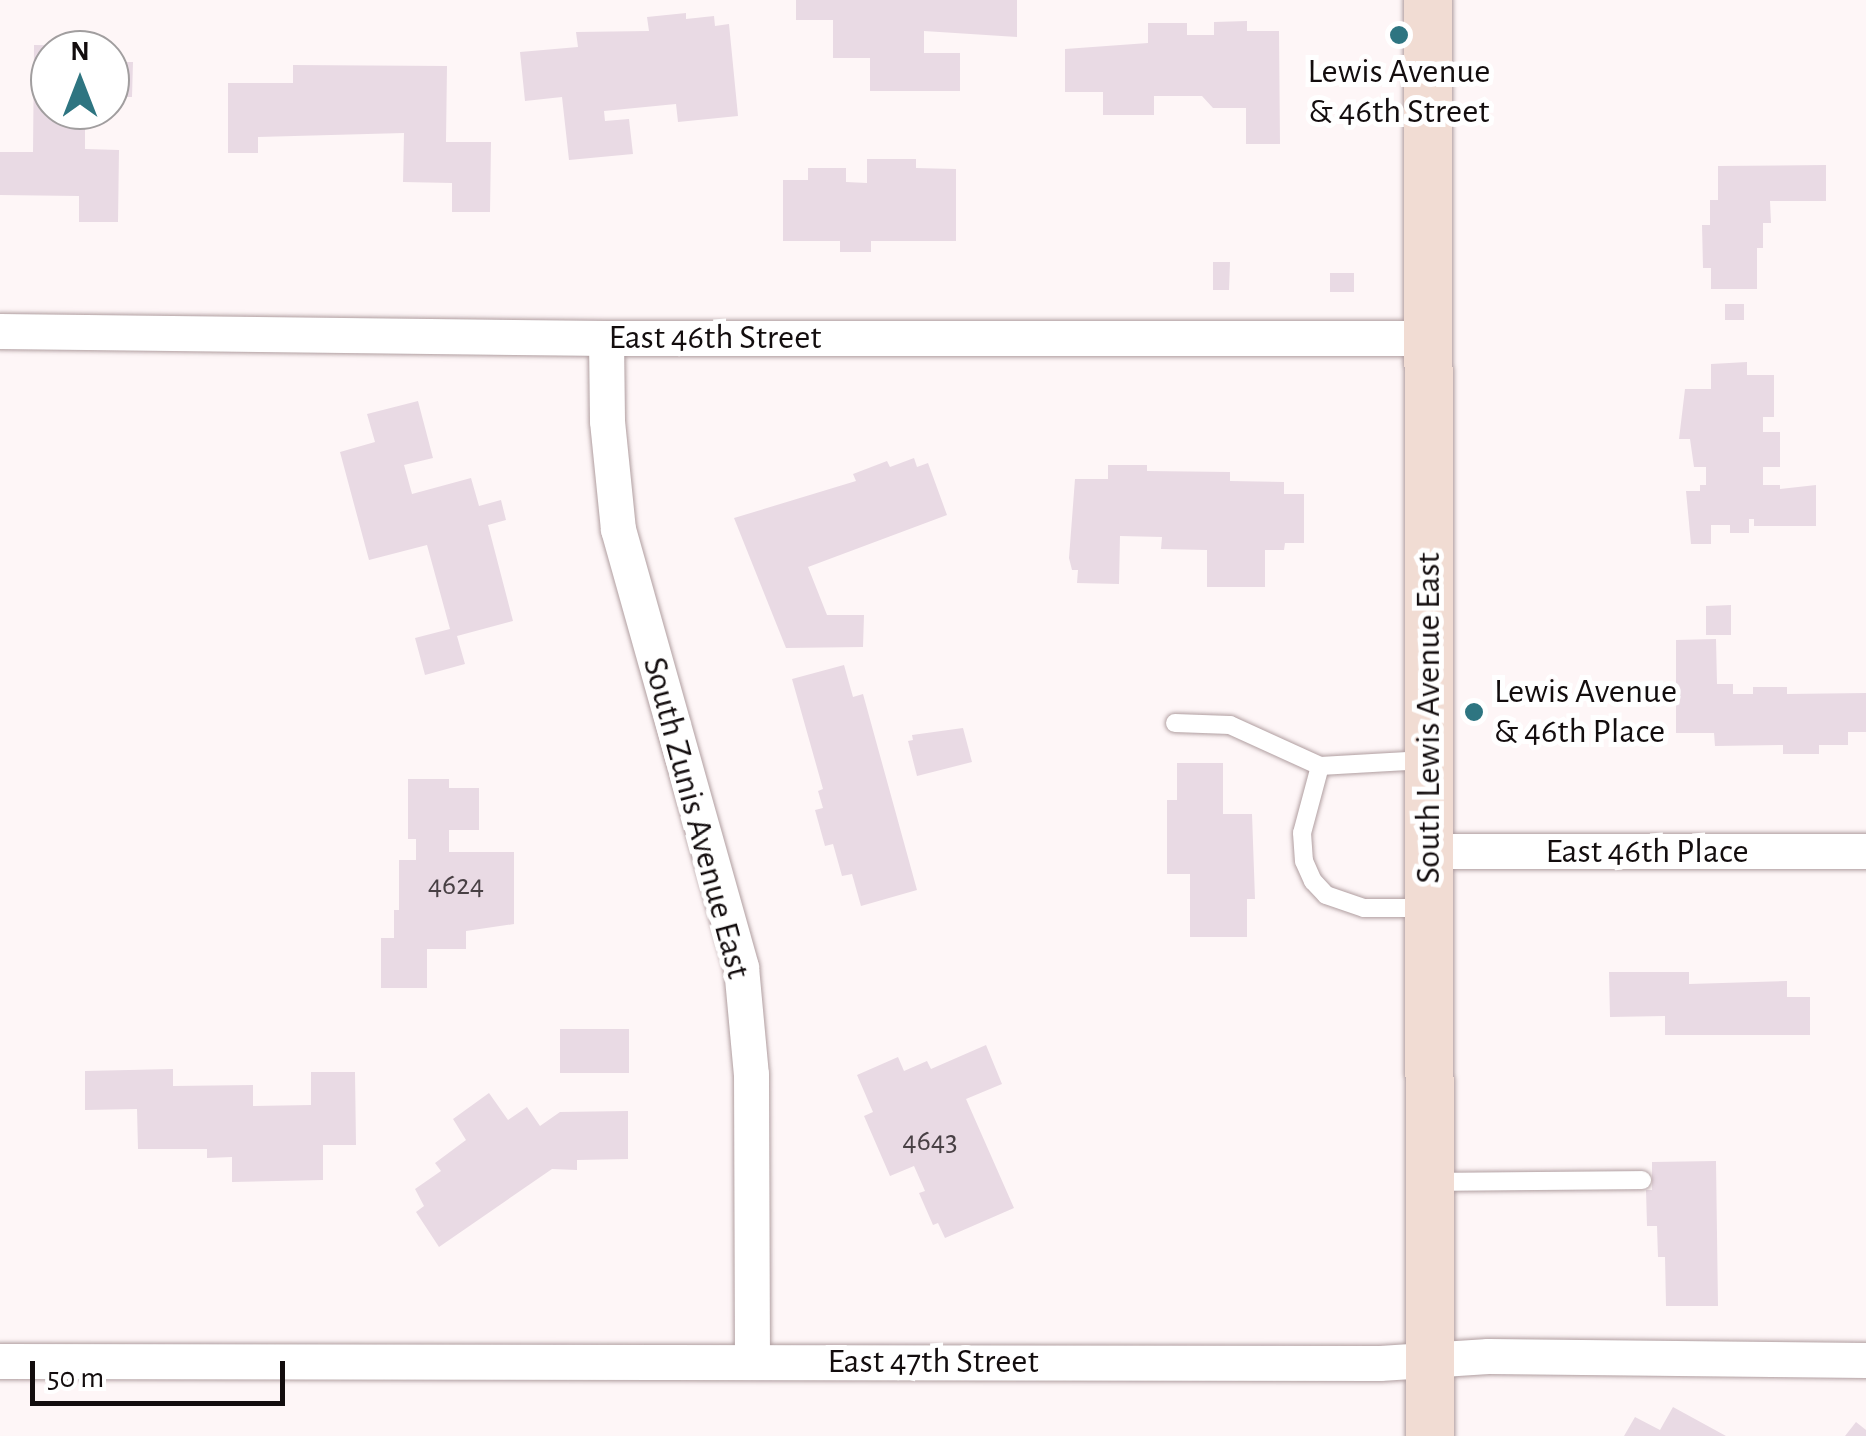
<!DOCTYPE html>
<html>
<head>
<meta charset="utf-8">
<style>
  body { margin:0 }
  #map { position:relative; width:1866px; height:1436px; overflow:hidden; background:#fef6f7; font-family:"Alegreya Sans",sans-serif }
  div>[style] { position:absolute }
  [style*='--x'] { left:calc(var(--x)*1px); top:calc(var(--y)*1px); width:calc(var(--w)*1px); rotate:calc(var(--a)*1deg) }
  .building>* { inset:0; background:#e9dae4 }
  .roads { filter:drop-shadow(0 0 2px #b09ea0) drop-shadow(0 0 2px #b09ea0) }
  .lane>* { height:18px; margin:-9px; padding:0 9px; transform-origin:9px; border-radius:9px; background:#fff }
  .street>* { height:35px; margin:-17.5px; padding:0 17.5px; transform-origin:17.5px; border-radius:17.5px; background:#fff }
  .secondary>* { height:48px; margin:-24px; padding:0 24px; transform-origin:24px; border-radius:24px; background:#f1dcd3 }
  .dots>* { width:28px; height:28px; translate:-50% -50%; box-sizing:border-box; border:5px solid #fff; border-radius:50% }
  span { translate:-50% -50%; white-space:nowrap; text-align:center; line-height:1.15; -webkit-text-stroke:10px #fff; paint-order:stroke }
  .number-label { font-size:30px; color:#484044 }
  .number-label span { -webkit-text-stroke-width:0 }
  .poi-label { font-size:35px; color:#130d0e }
  .left { translate:0 -50%; text-align:left }
  .street-label { font-size:35px; color:#130d0e }
  .north { position:absolute; left:30px; top:30px; width:100px; height:100px; box-sizing:border-box; background:#fff; border:2px solid #a19e9f; border-radius:50%; rotate:0deg; font-size:28px; font-weight:700; line-height:40px; text-align:center; color:#130d0e }
  .north::after { content:''; display:block; margin:auto; width:35px; height:45px; background:#2e7581; clip-path:polygon(50% 0,100% 100%,50% 72%,0 100%) }
  .scale { position:absolute; left:30px; top:1361px; width:255px; height:45px; box-sizing:border-box; border:5px solid #130d0e; border-top:0; padding-left:12px; font-size:30px; line-height:35px; white-space:nowrap; color:#130d0e; -webkit-text-stroke:8px #fff; paint-order:stroke }
</style>
</head>
<body>
<div id="map">
  <div class="building">
    <div style="clip-path:polygon(796px 0,1017px 0,1017px 37px,924px 31px,924px 53px,960px 53px,960px 91px,870px 91px,870px 58px,833px 58px,833px 20px,796px 20px)"></div>
    <div style="clip-path:polygon(686px 13px,686px 19px,714px 16px,715px 26px,729px 24px,738px 116px,678px 122px,676px 104px,604px 111px,605px 121px,629px 119px,633px 154px,569px 160px,562px 97px,525px 101px,520px 52px,578px 47px,576px 32px,649px 31px,647px 17px)"></div>
    <div style="clip-path:polygon(1247px 21px,1247px 31px,1279px 31px,1280px 144px,1246px 144px,1246px 108px,1213px 108px,1202px 96px,1154px 96px,1154px 115px,1103px 115px,1103px 92px,1065px 92px,1065px 49px,1148px 43px,1148px 23px,1187px 23px,1187px 35px,1214px 35px,1214px 22px)"></div>
    <div style="clip-path:polygon(34px 45px,108px 46px,108px 50px,50px 50px,50px 110px,85px 110px,85px 149px,119px 150px,118px 222px,79px 222px,79px 196px,0 195px,0 152px,33px 152px)"></div>
    <div style="clip-path:polygon(110px 62px,133px 62px,132px 97px,110px 97px)"></div>
    <div style="clip-path:polygon(293px 65px,447px 66px,446px 142px,491px 142px,490px 212px,452px 212px,452px 183px,403px 182px,404px 133px,258px 137px,258px 153px,228px 153px,228px 83px,293px 83px)"></div>
    <div style="clip-path:polygon(867px 159px,916px 159px,916px 168px,956px 169px,956px 241px,871px 241px,871px 252px,840px 252px,840px 241px,783px 241px,783px 180px,808px 180px,808px 168px,846px 168px,846px 182px,867px 183px)"></div>
    <div style="clip-path:polygon(1826px 165px,1826px 201px,1770px 201px,1771px 223px,1763px 223px,1763px 248px,1757px 248px,1757px 289px,1711px 289px,1711px 268px,1703px 268px,1702px 225px,1710px 225px,1710px 200px,1718px 200px,1718px 166px)"></div>
    <div style="clip-path:polygon(1213px 262px,1230px 262px,1229px 290px,1213px 290px)"></div>
    <div style="clip-path:polygon(1330px 273px,1354px 273px,1354px 292px,1330px 292px)"></div>
    <div style="clip-path:polygon(1725px 304px,1744px 304px,1744px 320px,1725px 320px)"></div>
    <div style="clip-path:polygon(1747px 362px,1747px 375px,1774px 375px,1774px 417px,1763px 417px,1763px 432px,1780px 432px,1780px 467px,1763px 467px,1763px 485px,1780px 485px,1780px 489px,1816px 485px,1816px 526px,1754px 526px,1754px 519px,1749px 519px,1749px 533px,1730px 533px,1730px 525px,1711px 525px,1711px 544px,1691px 544px,1686px 491px,1700px 491px,1700px 485px,1706px 485px,1706px 467px,1694px 467px,1690px 439px,1679px 439px,1685px 389px,1711px 389px,1711px 364px)"></div>
    <div style="clip-path:polygon(418px 401px,433px 458px,404px 465px,412px 494px,471px 478px,479px 506px,501px 500px,506px 520px,488px 525px,513px 621px,457px 636px,465px 664px,425px 675px,415px 638px,450px 629px,427px 545px,369px 560px,340px 452px,375px 442px,367px 414px)"></div>
    <div style="clip-path:polygon(914px 458px,917px 467px,928px 463px,947px 515px,808px 567px,827px 615px,864px 615px,863px 647px,786px 648px,734px 518px,856px 481px,853px 474px,887px 461px,890px 467px)"></div>
    <div style="clip-path:polygon(1108px 465px,1147px 465px,1147px 471px,1230px 472px,1230px 481px,1284px 482px,1284px 494px,1304px 494px,1304px 543px,1285px 543px,1284px 550px,1265px 550px,1265px 587px,1207px 587px,1207px 550px,1161px 549px,1162px 537px,1120px 536px,1119px 584px,1077px 583px,1078px 570px,1072px 570px,1069px 558px,1075px 479px,1108px 479px)"></div>
    <div style="clip-path:polygon(1731px 605px,1731px 635px,1706px 635px,1706px 606px)"></div>
    <div style="clip-path:polygon(1716px 639px,1717px 684px,1733px 684px,1733px 694px,1753px 694px,1753px 687px,1787px 687px,1787px 694px,1866px 693px,1866px 732px,1848px 732px,1848px 745px,1819px 745px,1819px 754px,1783px 754px,1783px 745px,1715px 746px,1714px 733px,1676px 733px,1676px 640px)"></div>
    <div style="clip-path:polygon(844px 665px,853px 697px,863px 694px,917px 890px,861px 906px,852px 874px,842px 876px,833px 844px,825px 846px,815px 810px,823px 808px,818px 791px,823px 789px,792px 679px)"></div>
    <div style="clip-path:polygon(963px 728px,972px 762px,917px 776px,908px 741px,913px 740px,912px 735px)"></div>
    <div style="clip-path:polygon(1177px 763px,1223px 763px,1223px 814px,1252px 814px,1255px 899px,1247px 899px,1247px 937px,1190px 937px,1190px 874px,1167px 874px,1167px 800px,1177px 800px)"></div>
    <div style="clip-path:polygon(408px 779px,449px 779px,449px 788px,479px 788px,479px 830px,449px 830px,449px 852px,514px 852px,514px 924px,466px 931px,466px 949px,427px 949px,427px 988px,381px 988px,381px 938px,394px 938px,394px 910px,399px 910px,399px 860px,416px 860px,416px 839px,408px 839px)"></div>
    <div style="clip-path:polygon(1609px 972px,1689px 972px,1689px 984px,1787px 981px,1787px 997px,1810px 997px,1810px 1035px,1665px 1035px,1665px 1016px,1610px 1017px)"></div>
    <div style="clip-path:polygon(560px 1029px,629px 1029px,629px 1073px,560px 1073px)"></div>
    <div style="clip-path:polygon(986px 1045px,1002px 1084px,966px 1099px,1014px 1208px,945px 1238px,938px 1223px,933px 1225px,919px 1193px,925px 1191px,914px 1166px,890px 1176px,864px 1116px,873px 1112px,857px 1075px,898px 1057px,904px 1071px,927px 1061px,931px 1069px)"></div>
    <div style="clip-path:polygon(173px 1069px,173px 1086px,253px 1085px,253px 1106px,311px 1105px,311px 1072px,355px 1072px,356px 1145px,323px 1145px,323px 1180px,232px 1182px,232px 1157px,207px 1158px,207px 1149px,138px 1149px,137px 1109px,85px 1110px,85px 1071px)"></div>
    <div style="clip-path:polygon(489px 1093px,508px 1120px,527px 1107px,540px 1126px,560px 1112px,628px 1111px,628px 1159px,577px 1160px,577px 1170px,552px 1169px,439px 1247px,416px 1212px,424px 1206px,415px 1189px,441px 1171px,435px 1163px,466px 1140px,453px 1119px)"></div>
    <div style="clip-path:polygon(1716px 1161px,1718px 1306px,1666px 1306px,1665px 1257px,1658px 1257px,1657px 1226px,1647px 1226px,1646px 1190px,1652px 1190px,1652px 1162px)"></div>
    <div style="clip-path:polygon(1673px 1407px,1726px 1436px,1624px 1436px,1635px 1417px,1660px 1430px)"></div>
    <div style="clip-path:polygon(1856px 1422px,1866px 1430px,1866px 1436px,1845px 1436px)"></div>
  </div>
  <div class="roads">
    <div class="lane">
      <div style="--x:1175;--y:723;--w:55;--a:2.1"></div>
      <div style="--x:1230;--y:725;--w:99;--a:24.5"></div>
      <div style="--x:1320;--y:766;--w:105;--a:-3.3"></div>
      <div style="--x:1320;--y:766;--w:69;--a:105"></div>
      <div style="--x:1302;--y:833;--w:28;--a:86"></div>
      <div style="--x:1304;--y:861;--w:22;--a:66"></div>
      <div style="--x:1313;--y:881;--w:19;--a:47"></div>
      <div style="--x:1326;--y:895;--w:40;--a:18.9"></div>
      <div style="--x:1364;--y:908;--w:64;--a:0"></div>
      <div style="--x:1433;--y:1182;--w:209;--a:-0.5"></div>
    </div>
    <div class="street">
      <div style="--x:0;--y:331;--w:606;--a:0.66"></div>
      <div style="--x:606;--y:338;--w:823;--a:0"></div>
      <div style="--x:606;--y:338;--w:83;--a:89.3"></div>
      <div style="--x:607;--y:421;--w:109;--a:84.2"></div>
      <div style="--x:618;--y:529;--w:455;--a:74.3"></div>
      <div style="--x:741;--y:967;--w:107;--a:84.7"></div>
      <div style="--x:751;--y:1074;--w:288;--a:89.8"></div>
      <div style="--x:1429;--y:851;--w:437;--a:0"></div>
      <div style="--x:0;--y:1361;--w:1380;--a:0.08"></div>
      <div style="--x:1380;--y:1363;--w:108;--a:-3.7"></div>
      <div style="--x:1488;--y:1356;--w:378;--a:0.6"></div>
    </div>
    <div class="secondary">
      <div style="--x:1428;--y:0;--w:1436;--a:89.92"></div>
    </div>
  </div>
  <div class="dots">
    <div style="left:1399px;top:35px;background:#2e7581"></div>
    <div style="left:1474px;top:712px;background:#2e7581"></div>
  </div>
  <div class="number-label">
    <span style="left:456px;top:885px">4624</span>
    <span style="left:930px;top:1141px">4643</span>
  </div>
  <div class="poi-label">
    <span style="left:1399px;top:92px">Lewis Avenue<br>&amp; 46th Street</span>
    <span class="left" style="left:1494px;top:712px">Lewis Avenue<br>&amp; 46th Place</span>
  </div>
  <div class="street-label">
    <span style="left:715px;top:338px">East 46th Street</span>
    <span style="left:1429px;top:718px;rotate:-90deg">South Lewis Avenue East</span>
    <span style="left:696px;top:818px;rotate:75deg">South Zunis Avenue East</span>
    <span style="left:1647px;top:852px">East 46th Place</span>
    <span style="left:933px;top:1362px">East 47th Street</span>
  </div>
  <div class="north">N</div>
  <div class="scale">50 m</div>
</div>
</body>
</html>
